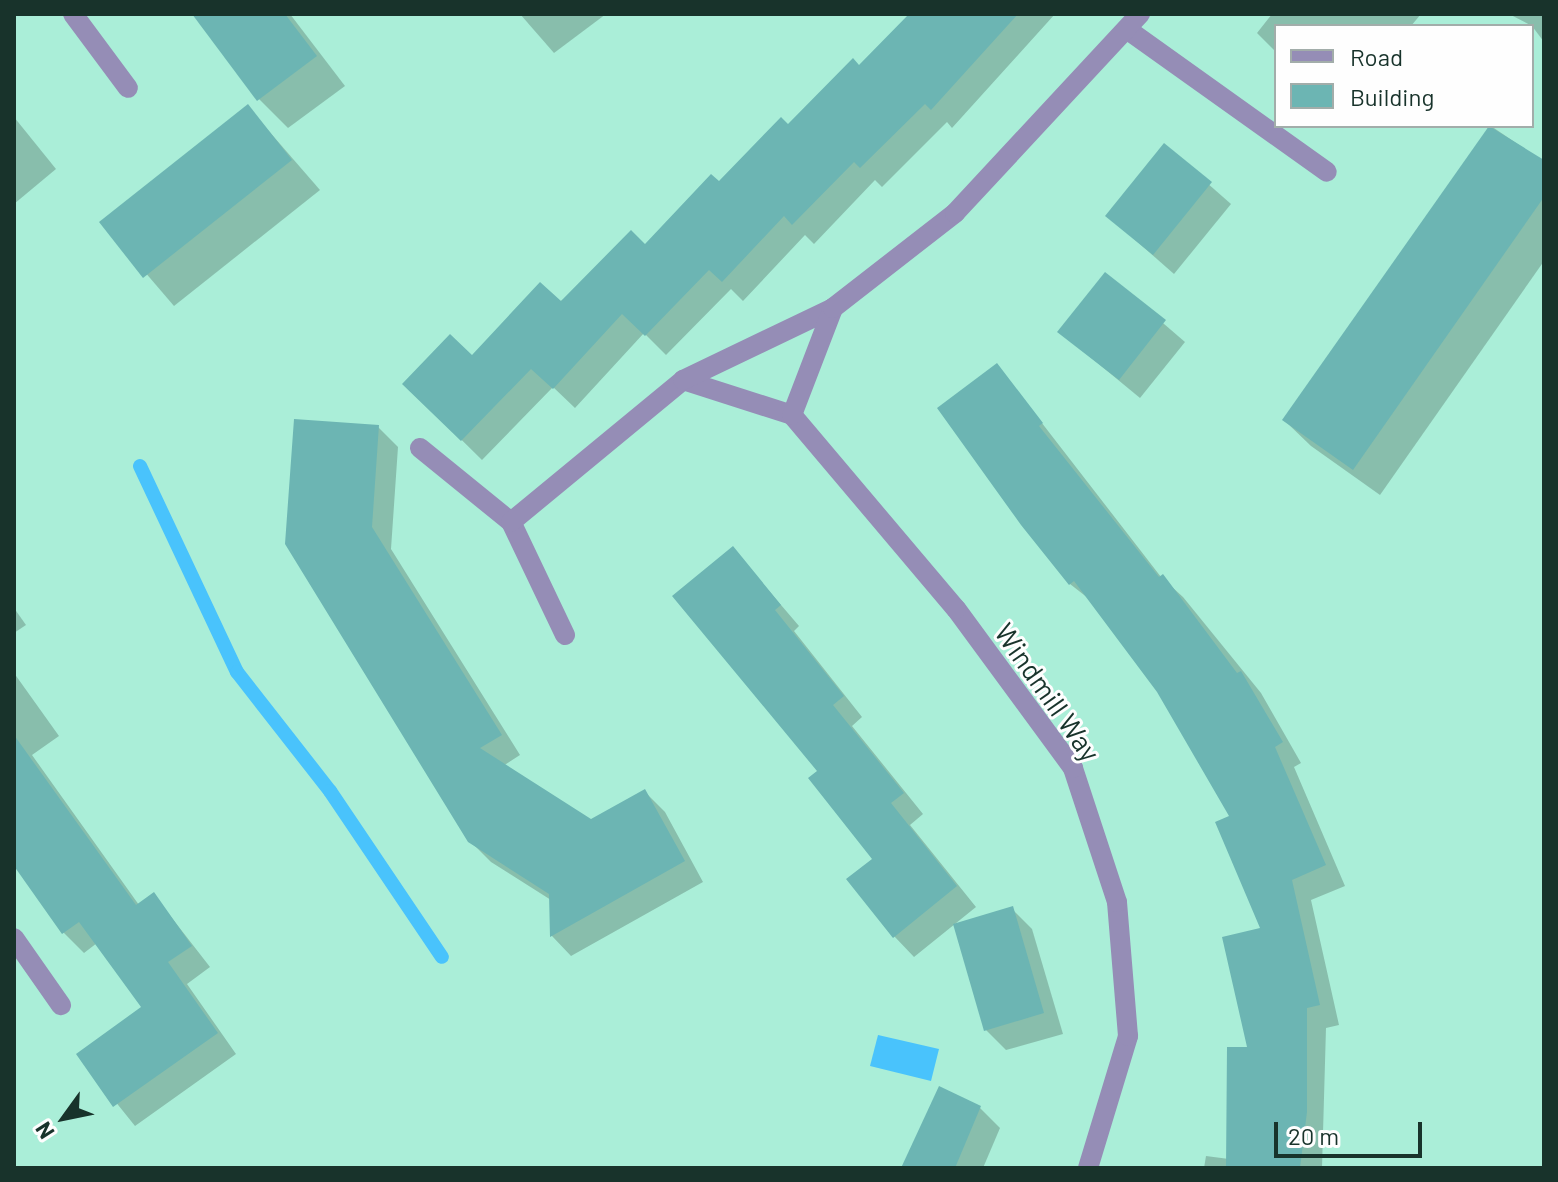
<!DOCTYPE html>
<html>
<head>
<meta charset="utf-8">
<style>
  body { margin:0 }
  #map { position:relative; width:1558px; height:1182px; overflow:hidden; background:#aaeed8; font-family:Barlow,sans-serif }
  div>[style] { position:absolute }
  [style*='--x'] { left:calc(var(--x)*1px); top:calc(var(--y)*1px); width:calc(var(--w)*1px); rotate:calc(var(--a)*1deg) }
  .water>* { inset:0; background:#49c3fc }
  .shadow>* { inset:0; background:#0003 }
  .stream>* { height:14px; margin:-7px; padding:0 7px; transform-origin:7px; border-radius:7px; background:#49c3fc }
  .building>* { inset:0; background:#6cb5b3 }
  .minor>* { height:20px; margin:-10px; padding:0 10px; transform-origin:10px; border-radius:10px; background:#958db6 }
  span { translate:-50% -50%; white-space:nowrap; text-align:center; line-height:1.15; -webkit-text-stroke:6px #fefefe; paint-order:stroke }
  .street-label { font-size:28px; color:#18332b }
  .frame { position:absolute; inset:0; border:16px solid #18332b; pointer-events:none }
  .legend { position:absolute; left:1274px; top:24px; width:260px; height:104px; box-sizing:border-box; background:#fefefe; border:2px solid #a2adaa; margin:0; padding:10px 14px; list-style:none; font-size:24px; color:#18332b }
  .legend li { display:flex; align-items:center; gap:16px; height:40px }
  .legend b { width:40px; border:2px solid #a2adaa }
  .north { position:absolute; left:24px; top:1078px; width:80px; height:80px; -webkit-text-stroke:6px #fefefe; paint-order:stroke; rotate:237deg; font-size:22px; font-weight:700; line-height:32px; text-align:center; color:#18332b }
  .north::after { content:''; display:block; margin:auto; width:28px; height:36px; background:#18332b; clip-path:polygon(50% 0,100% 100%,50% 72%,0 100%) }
  .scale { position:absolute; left:1274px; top:1122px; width:148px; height:36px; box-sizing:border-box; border:4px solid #18332b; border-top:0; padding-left:10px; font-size:24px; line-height:28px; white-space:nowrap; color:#18332b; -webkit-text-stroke:6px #fefefe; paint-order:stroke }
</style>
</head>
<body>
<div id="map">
  <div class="water">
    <div style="clip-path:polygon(878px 1035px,939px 1049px,931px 1081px,870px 1066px)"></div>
  </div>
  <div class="shadow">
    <div style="clip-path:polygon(194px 14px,290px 14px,345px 86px,288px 128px,259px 99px)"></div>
    <div style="clip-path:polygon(520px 14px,606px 14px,554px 53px)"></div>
    <div style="clip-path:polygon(912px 14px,1055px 14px,952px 128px,947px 122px,882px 187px,875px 180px,814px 244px,805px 235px,743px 301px,731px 289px,666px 355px,644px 333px,575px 408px,553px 387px,482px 460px,405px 384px,472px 358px,645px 247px,859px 67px)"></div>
    <div style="clip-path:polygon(1272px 14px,1421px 14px,1411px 26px,1276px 26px,1276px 52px,1257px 33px)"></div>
    <div style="clip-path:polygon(1509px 14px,1544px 14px,1544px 42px,1532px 26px)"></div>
    <div style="clip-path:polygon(248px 107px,320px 190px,174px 306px,102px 222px)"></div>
    <div style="clip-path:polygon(14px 117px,56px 169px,14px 204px)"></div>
    <div style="clip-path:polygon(1491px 126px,1544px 162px,1544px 261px,1380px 495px,1311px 446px,1284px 420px)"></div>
    <div style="clip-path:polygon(1165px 146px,1231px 204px,1174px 274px,1108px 216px)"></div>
    <div style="clip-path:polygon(1106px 274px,1185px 342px,1140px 398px,1060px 332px)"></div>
    <div style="clip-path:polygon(997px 365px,1161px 577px,1183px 597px,1261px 693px,1301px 763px,1294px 767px,1345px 886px,1311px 900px,1339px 1025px,1326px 1028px,1322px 1168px,1204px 1168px,1206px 1156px,1229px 1159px,1249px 1049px,1263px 929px,1232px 817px,1159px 691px,1093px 602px,1070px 584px,940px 408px)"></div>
    <div style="clip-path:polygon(378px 427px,398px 447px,391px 549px,520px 755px,503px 766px,591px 821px,645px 792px,665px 812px,703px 882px,571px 956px,552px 936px,551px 900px,491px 862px,470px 841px,287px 543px)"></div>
    <div style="clip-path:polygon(733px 549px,799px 626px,794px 631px,862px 717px,852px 726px,923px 814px,910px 825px,976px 907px,914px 957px,894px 936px,874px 859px,819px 771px)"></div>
    <div style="clip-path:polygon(14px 608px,26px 625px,14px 633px)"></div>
    <div style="clip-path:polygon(14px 673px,59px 736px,32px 755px,139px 905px,154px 895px,210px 967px,187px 984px,236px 1054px,135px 1126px,78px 1055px,144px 1008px,97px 943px,84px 953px,64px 933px,14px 863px)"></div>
    <div style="clip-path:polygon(1012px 909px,1032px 929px,1063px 1034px,1006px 1050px,986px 1030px)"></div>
    <div style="clip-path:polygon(980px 1108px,1000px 1128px,983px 1168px,904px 1168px)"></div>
  </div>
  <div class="stream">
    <div style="--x:140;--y:466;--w:228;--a:64.8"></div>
    <div style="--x:237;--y:672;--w:151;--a:52"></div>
    <div style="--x:330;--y:791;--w:200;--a:56"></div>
  </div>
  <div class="building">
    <div style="clip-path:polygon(192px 14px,285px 14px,317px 56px,257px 101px)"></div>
    <div style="clip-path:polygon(909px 14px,1018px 14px,931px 110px,925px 104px,860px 168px,854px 162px,792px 225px,784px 216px,722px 282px,709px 270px,645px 336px,622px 314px,553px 389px,531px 369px,461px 441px,402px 384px,450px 334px,472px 355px,540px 282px,561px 301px,631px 230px,645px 244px,711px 174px,719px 181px,781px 117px,788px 124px,853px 58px,859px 65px)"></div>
    <div style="clip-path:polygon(248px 104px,292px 160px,143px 278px,99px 222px)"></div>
    <div style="clip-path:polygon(1489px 126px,1544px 160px,1544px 197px,1353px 470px,1282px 420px)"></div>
    <div style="clip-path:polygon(1164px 143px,1212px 182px,1153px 255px,1105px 216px)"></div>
    <div style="clip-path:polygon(1105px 272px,1166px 320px,1119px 380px,1057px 332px)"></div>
    <div style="clip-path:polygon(997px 363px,1043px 423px,1039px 426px,1159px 577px,1163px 574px,1237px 673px,1241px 671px,1283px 742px,1275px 747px,1326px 865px,1292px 880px,1320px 1005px,1307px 1008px,1307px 1112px,1300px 1168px,1226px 1168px,1227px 1047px,1247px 1047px,1222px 937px,1260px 928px,1215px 822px,1229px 816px,1157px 692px,1074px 581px,1069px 585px,1021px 525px,937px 408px)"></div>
    <div style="clip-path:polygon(294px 419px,379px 425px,372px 527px,502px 735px,480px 748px,591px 819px,645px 789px,685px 861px,550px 937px,549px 894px,468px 842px,285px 544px)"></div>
    <div style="clip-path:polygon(733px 546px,781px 605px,775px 610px,844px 696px,833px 705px,904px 793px,891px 803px,957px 886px,893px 938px,846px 879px,872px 859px,808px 778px,817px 771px,672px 596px)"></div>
    <div style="clip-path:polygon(14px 735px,136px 905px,154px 892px,192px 946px,168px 962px,218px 1033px,113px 1107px,76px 1054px,141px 1007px,79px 922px,62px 934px,14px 866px)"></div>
    <div style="clip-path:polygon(1013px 906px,1044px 1013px,984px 1031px,953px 924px)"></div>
    <div style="clip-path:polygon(939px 1086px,981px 1106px,955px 1168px,901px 1168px)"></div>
  </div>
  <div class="minor">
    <div style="--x:73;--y:14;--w:92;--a:53.4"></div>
    <div style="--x:1128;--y:30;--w:244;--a:35.5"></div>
    <div style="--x:683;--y:380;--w:114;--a:17.8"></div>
    <div style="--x:420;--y:448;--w:117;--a:39.1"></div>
    <div style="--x:565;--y:635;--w:125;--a:-115.5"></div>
    <div style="--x:511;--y:522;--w:223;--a:-39.5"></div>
    <div style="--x:683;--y:380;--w:166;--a:-25.6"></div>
    <div style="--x:14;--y:938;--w:82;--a:55"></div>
    <div style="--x:1088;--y:1168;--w:138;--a:-73.1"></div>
    <div style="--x:1128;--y:1036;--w:134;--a:-94.7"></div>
    <div style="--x:1117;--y:902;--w:141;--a:-108.2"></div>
    <div style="--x:1073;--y:768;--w:197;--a:-126.3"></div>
    <div style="--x:956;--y:609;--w:254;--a:-130.2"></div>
    <div style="--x:792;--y:415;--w:115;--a:-69"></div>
    <div style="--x:833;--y:308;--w:155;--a:-37.9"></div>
    <div style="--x:955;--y:213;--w:272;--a:-47.1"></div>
  </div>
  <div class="street-label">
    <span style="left:1048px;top:692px;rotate:55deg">Windmill Way</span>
  </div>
  <div class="frame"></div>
  <ul class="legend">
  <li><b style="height:10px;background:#958db6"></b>Road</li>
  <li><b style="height:22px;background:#6cb5b3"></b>Building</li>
  </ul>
  <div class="north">N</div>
  <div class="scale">20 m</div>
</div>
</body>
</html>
